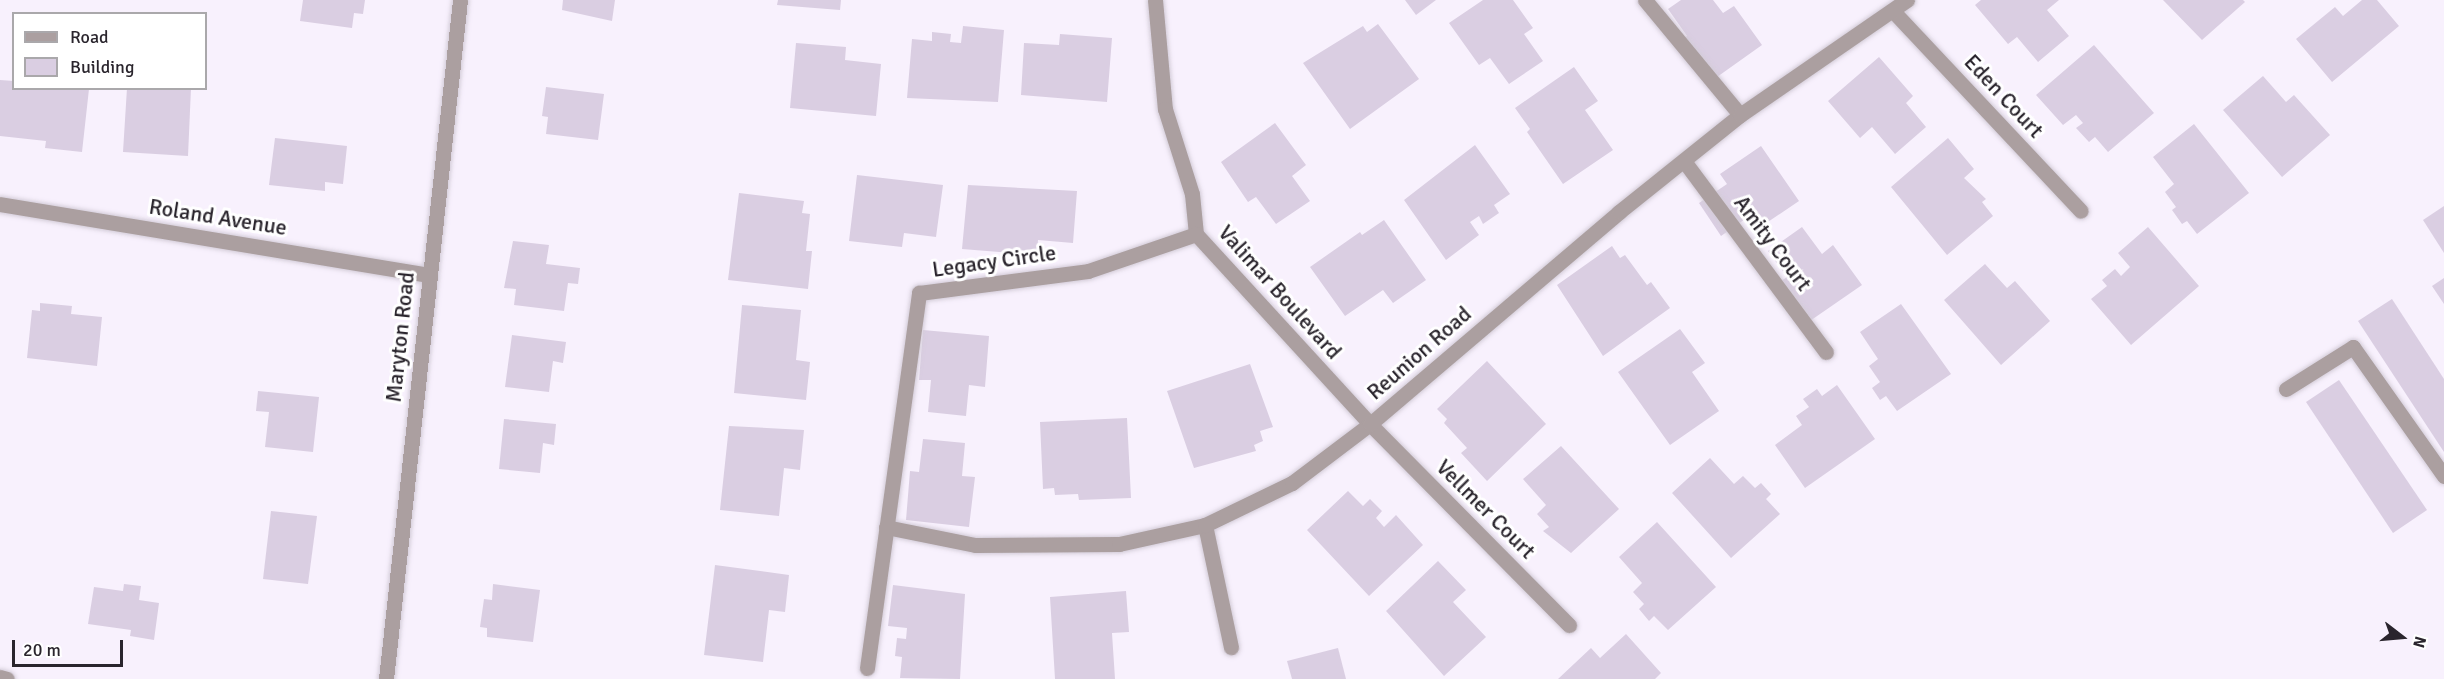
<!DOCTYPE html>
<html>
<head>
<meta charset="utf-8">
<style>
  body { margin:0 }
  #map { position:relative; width:2444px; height:679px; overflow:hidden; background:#f8f1fd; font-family:Signika,sans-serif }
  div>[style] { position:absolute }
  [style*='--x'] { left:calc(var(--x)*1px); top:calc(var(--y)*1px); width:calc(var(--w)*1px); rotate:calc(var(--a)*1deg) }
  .building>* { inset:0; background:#dacee2 }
  .roads { filter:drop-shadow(0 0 2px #d3ccd8) drop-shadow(0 0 2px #d3ccd8) }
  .lane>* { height:15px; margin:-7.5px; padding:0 7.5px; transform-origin:7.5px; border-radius:7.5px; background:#ab9fa0 }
  .street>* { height:15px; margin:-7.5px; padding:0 7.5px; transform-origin:7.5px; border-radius:7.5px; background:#ab9fa0 }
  span { translate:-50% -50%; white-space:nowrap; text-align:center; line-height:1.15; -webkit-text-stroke:6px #fff; paint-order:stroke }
  .street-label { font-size:22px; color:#2a252d }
  .legend { position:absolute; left:12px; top:12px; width:195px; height:78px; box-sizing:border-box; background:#fff; border:2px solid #aaa8ab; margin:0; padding:8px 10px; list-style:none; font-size:18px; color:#2a252d }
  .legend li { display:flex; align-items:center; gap:12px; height:30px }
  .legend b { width:30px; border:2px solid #aaa8ab }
  .north { position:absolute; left:2372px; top:607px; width:60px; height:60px; -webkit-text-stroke:4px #fff; paint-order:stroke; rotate:106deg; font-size:16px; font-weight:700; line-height:24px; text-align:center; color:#2a252d }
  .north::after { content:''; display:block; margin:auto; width:21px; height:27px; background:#2a252d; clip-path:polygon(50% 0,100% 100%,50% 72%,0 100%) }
  .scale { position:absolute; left:12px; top:640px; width:111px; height:27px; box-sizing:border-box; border:3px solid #2a252d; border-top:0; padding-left:8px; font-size:18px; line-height:21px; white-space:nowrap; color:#2a252d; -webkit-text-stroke:4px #fff; paint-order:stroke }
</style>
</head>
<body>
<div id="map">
  <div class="building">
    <div style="clip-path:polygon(303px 0,365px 0,363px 14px,354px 13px,352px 28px,300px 21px)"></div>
    <div style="clip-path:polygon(563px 0,615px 0,612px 21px,562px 10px)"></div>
    <div style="clip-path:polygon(778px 0,841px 0,840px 10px,777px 5px)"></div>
    <div style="clip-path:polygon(1405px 0,1436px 0,1416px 15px)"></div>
    <div style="clip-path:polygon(1483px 0,1513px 0,1533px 28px,1524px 34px,1543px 61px,1509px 84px,1490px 58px,1479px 65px,1449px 23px)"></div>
    <div style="clip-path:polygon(1681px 0,1713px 0,1723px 13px,1734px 6px,1762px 45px,1710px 82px,1681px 40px,1687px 36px,1668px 9px)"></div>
    <div style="clip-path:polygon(1981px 0,2059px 0,2047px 10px,2069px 36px,2038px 62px,2017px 37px,2008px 44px,1975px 5px)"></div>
    <div style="clip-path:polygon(2163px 0,2243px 0,2245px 2px,2202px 40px)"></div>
    <div style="clip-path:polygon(2362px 0,2377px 0,2399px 26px,2332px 82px,2296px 39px,2335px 7px,2343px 16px)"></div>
    <div style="clip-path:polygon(1378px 24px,1419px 79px,1350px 129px,1303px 63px,1363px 26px,1367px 32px)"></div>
    <div style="clip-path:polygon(963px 26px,1004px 30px,998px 102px,907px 98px,912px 39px,932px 41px,932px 32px,951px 34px,950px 42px,961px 43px)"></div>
    <div style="clip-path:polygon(1060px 34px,1112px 38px,1107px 102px,1021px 95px,1024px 43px,1059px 45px)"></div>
    <div style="clip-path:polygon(796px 43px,846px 47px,845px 60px,881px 64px,876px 116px,790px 108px)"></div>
    <div style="clip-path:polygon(2094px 45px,2154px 113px,2108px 152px,2095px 137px,2089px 142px,2076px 128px,2083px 123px,2076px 115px,2063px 125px,2036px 95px)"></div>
    <div style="clip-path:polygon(1879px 57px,1913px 96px,1906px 103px,1926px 127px,1895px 154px,1872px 127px,1860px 138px,1828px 101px)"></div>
    <div style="clip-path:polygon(1574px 67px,1598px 101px,1585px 110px,1613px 150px,1563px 184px,1527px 132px,1530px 129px,1515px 108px)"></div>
    <div style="clip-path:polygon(2263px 76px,2286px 102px,2294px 95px,2330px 135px,2282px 177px,2223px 110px)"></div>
    <div style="clip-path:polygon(0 80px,14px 81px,14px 88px,89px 89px,82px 152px,45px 148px,46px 141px,0 136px)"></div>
    <div style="clip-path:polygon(546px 87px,604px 94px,598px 140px,546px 134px,548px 117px,542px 116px)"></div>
    <div style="clip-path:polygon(127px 88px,191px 88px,188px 156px,123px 152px)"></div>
    <div style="clip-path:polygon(1275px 123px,1306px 165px,1292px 176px,1310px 201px,1276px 224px,1256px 197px,1248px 202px,1221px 162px)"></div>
    <div style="clip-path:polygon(2194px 124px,2249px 193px,2197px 234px,2187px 221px,2182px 224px,2172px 210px,2176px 207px,2165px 192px,2174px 184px,2153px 157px)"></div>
    <div style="clip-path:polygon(275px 138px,347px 146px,343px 184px,325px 182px,325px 191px,269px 185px)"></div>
    <div style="clip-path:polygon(1948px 138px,1974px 169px,1964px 178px,1986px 199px,1982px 202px,1993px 216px,1947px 255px,1891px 187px)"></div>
    <div style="clip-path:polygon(1475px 145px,1510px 194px,1494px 205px,1499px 213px,1483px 224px,1479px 216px,1470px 222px,1479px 235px,1446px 260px,1404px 200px)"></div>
    <div style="clip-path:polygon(1761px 146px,1799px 201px,1756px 230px,1748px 217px,1721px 236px,1699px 203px,1727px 184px,1720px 174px)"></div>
    <div style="clip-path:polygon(857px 175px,943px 185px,936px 237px,904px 233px,902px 247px,849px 241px)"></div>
    <div style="clip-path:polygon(968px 185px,1077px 191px,1073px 243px,1038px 240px,1037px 255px,962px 249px)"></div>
    <div style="clip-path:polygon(739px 193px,804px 201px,802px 213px,810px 214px,806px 251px,812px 251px,808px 289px,728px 280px)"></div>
    <div style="clip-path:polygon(2444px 206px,2444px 253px,2423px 220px)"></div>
    <div style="clip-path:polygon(1384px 220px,1426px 280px,1393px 303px,1383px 290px,1345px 316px,1310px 267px,1360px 232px,1362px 235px)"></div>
    <div style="clip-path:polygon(1802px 227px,1822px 254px,1833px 245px,1862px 285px,1807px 323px,1778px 283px,1787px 277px,1768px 251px)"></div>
    <div style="clip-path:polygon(2148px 227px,2199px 286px,2131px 345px,2091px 299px,2107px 286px,2102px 280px,2115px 269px,2121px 276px,2130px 267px,2118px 253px)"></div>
    <div style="clip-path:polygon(513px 241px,549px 245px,546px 264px,580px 268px,578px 284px,568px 283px,564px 311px,514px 305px,516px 289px,504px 288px)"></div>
    <div style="clip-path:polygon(1612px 246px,1620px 258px,1625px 255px,1647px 285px,1651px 282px,1670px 308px,1603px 356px,1557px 285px)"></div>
    <div style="clip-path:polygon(1985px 264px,2007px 288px,2015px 281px,2050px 321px,2001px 365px,1944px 300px)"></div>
    <div style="clip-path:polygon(2444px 278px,2444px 304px,2432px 286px)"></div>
    <div style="clip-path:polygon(2392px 299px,2444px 379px,2444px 452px,2358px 321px)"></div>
    <div style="clip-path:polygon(40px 303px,72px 306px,71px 314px,102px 317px,97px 366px,27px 358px,32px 310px,40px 311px)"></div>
    <div style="clip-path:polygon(1901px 304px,1951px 374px,1897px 411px,1886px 396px,1880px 400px,1872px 388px,1880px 382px,1869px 366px,1878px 359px,1860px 332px)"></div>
    <div style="clip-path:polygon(742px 305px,801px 310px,796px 360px,810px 362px,806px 400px,734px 393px)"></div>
    <div style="clip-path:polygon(1680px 329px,1705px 363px,1692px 372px,1719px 411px,1670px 445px,1618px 372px)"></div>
    <div style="clip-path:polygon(923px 330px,989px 336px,985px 387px,969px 385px,966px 416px,928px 412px,931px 380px,919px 380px)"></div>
    <div style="clip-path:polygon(512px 335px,566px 342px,563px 363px,553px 361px,549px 392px,505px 387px)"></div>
    <div style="clip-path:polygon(1487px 361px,1546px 424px,1487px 481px,1461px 453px,1467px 448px,1444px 423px,1447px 419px,1437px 409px)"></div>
    <div style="clip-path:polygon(1250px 364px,1273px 427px,1260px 431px,1263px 441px,1254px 445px,1256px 451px,1194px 468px,1167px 391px)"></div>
    <div style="clip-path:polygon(2339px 380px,2427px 510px,2393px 533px,2306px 402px)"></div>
    <div style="clip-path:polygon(1837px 385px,1875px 439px,1805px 488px,1775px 445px,1802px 425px,1796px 416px,1809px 407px,1803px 399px,1817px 389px,1822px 396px)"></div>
    <div style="clip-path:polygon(258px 391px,319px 397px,313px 452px,265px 447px,269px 412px,256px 411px)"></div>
    <div style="clip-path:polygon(1127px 418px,1131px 498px,1079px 500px,1078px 494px,1055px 495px,1054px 488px,1043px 489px,1040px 422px)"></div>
    <div style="clip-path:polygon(504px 419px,556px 424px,554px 445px,543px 443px,540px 473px,499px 469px)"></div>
    <div style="clip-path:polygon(729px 426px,804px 430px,800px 470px,784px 468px,779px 516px,720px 510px)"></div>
    <div style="clip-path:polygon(923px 439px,965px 443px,962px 476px,975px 477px,969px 527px,906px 520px,910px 471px,919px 472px)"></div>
    <div style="clip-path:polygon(1561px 446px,1619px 509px,1571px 553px,1543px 531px,1549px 527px,1537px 514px,1546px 505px,1523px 479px)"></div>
    <div style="clip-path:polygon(1710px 458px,1734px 484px,1743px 476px,1755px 488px,1761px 483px,1771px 494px,1766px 499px,1780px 514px,1731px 558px,1672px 493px)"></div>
    <div style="clip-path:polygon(1348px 491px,1363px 506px,1370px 499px,1382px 511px,1376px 518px,1384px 527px,1396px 515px,1423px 545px,1369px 596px,1307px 530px)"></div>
    <div style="clip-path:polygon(271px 511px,317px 516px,308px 584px,263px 579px)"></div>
    <div style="clip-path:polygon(1657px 522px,1716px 587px,1668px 630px,1654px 616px,1649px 621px,1639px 609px,1644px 604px,1633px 592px,1642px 583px,1619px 557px)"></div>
    <div style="clip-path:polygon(1438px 561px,1466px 590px,1453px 602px,1486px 637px,1444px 676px,1386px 611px)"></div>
    <div style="clip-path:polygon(715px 565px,789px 575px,785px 612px,769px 610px,763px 662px,704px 655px)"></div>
    <div style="clip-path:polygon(124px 584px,141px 586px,139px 600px,159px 603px,154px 640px,130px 636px,131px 630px,88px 624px,94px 587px,123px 591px)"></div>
    <div style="clip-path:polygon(493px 584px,540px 590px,533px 642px,487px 637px,487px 628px,480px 627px,484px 599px,492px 600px)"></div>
    <div style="clip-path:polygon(893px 585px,965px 594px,960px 679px,900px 678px,902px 657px,895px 656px,897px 638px,906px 639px,907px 628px,888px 626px)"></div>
    <div style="clip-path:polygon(1126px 591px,1129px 632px,1112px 633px,1115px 679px,1055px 679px,1050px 597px)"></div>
    <div style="clip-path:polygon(1626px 634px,1661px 673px,1655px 679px,1558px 679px,1591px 648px,1600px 658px)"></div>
    <div style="clip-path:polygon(1338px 648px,1346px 679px,1292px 679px,1287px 661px)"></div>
  </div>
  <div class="roads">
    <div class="lane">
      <div style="--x:2286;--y:389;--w:79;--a:-32.1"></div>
      <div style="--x:2353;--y:347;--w:158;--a:54.8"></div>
    </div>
    <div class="street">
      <div style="--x:1155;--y:0;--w:109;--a:84.8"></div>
      <div style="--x:1165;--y:109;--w:89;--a:72.4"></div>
      <div style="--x:1192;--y:194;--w:40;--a:84.3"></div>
      <div style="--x:1196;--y:234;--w:258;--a:47.5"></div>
      <div style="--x:1370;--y:424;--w:283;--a:45.3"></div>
      <div style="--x:1645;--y:0;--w:149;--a:50.4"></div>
      <div style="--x:1893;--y:11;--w:274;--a:46.8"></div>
      <div style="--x:1684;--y:161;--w:238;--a:53.4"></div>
      <div style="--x:0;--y:204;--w:435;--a:9.4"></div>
      <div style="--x:1205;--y:525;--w:125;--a:78"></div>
      <div style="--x:886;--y:527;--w:91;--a:11.4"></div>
      <div style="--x:975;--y:545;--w:144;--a:-0.4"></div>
      <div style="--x:1119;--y:544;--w:88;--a:-12.5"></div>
      <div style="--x:1205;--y:525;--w:97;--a:-25.8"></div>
      <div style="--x:1292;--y:483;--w:98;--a:-37.1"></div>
      <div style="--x:1370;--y:424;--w:327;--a:-40.4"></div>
      <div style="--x:1619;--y:212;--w:155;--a:-38.7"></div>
      <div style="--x:1740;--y:115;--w:203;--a:-34.6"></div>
      <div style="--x:867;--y:668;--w:379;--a:-82.1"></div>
      <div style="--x:919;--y:293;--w:170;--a:-7.4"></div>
      <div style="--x:1088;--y:271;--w:114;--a:-18.9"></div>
      <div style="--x:0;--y:677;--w:7;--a:16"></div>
      <div style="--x:386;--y:679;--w:683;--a:-83.78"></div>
    </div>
  </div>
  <div class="street-label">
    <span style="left:2004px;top:96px;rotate:47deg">Eden Court</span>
    <span style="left:218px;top:217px;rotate:9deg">Roland Avenue</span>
    <span style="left:1773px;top:243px;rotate:53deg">Amity Court</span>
    <span style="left:994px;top:261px;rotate:-8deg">Legacy Circle</span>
    <span style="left:1280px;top:292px;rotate:48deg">Valimar Boulevard</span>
    <span style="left:400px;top:337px;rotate:-84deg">Maryton Road</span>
    <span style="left:1419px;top:353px;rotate:-41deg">Reunion Road</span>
    <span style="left:1486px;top:509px;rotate:45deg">Vellmer Court</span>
  </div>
  <ul class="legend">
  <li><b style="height:8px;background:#ab9fa0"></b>Road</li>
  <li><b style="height:16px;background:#dacee2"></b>Building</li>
  </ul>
  <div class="north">N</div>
  <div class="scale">20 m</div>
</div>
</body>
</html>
